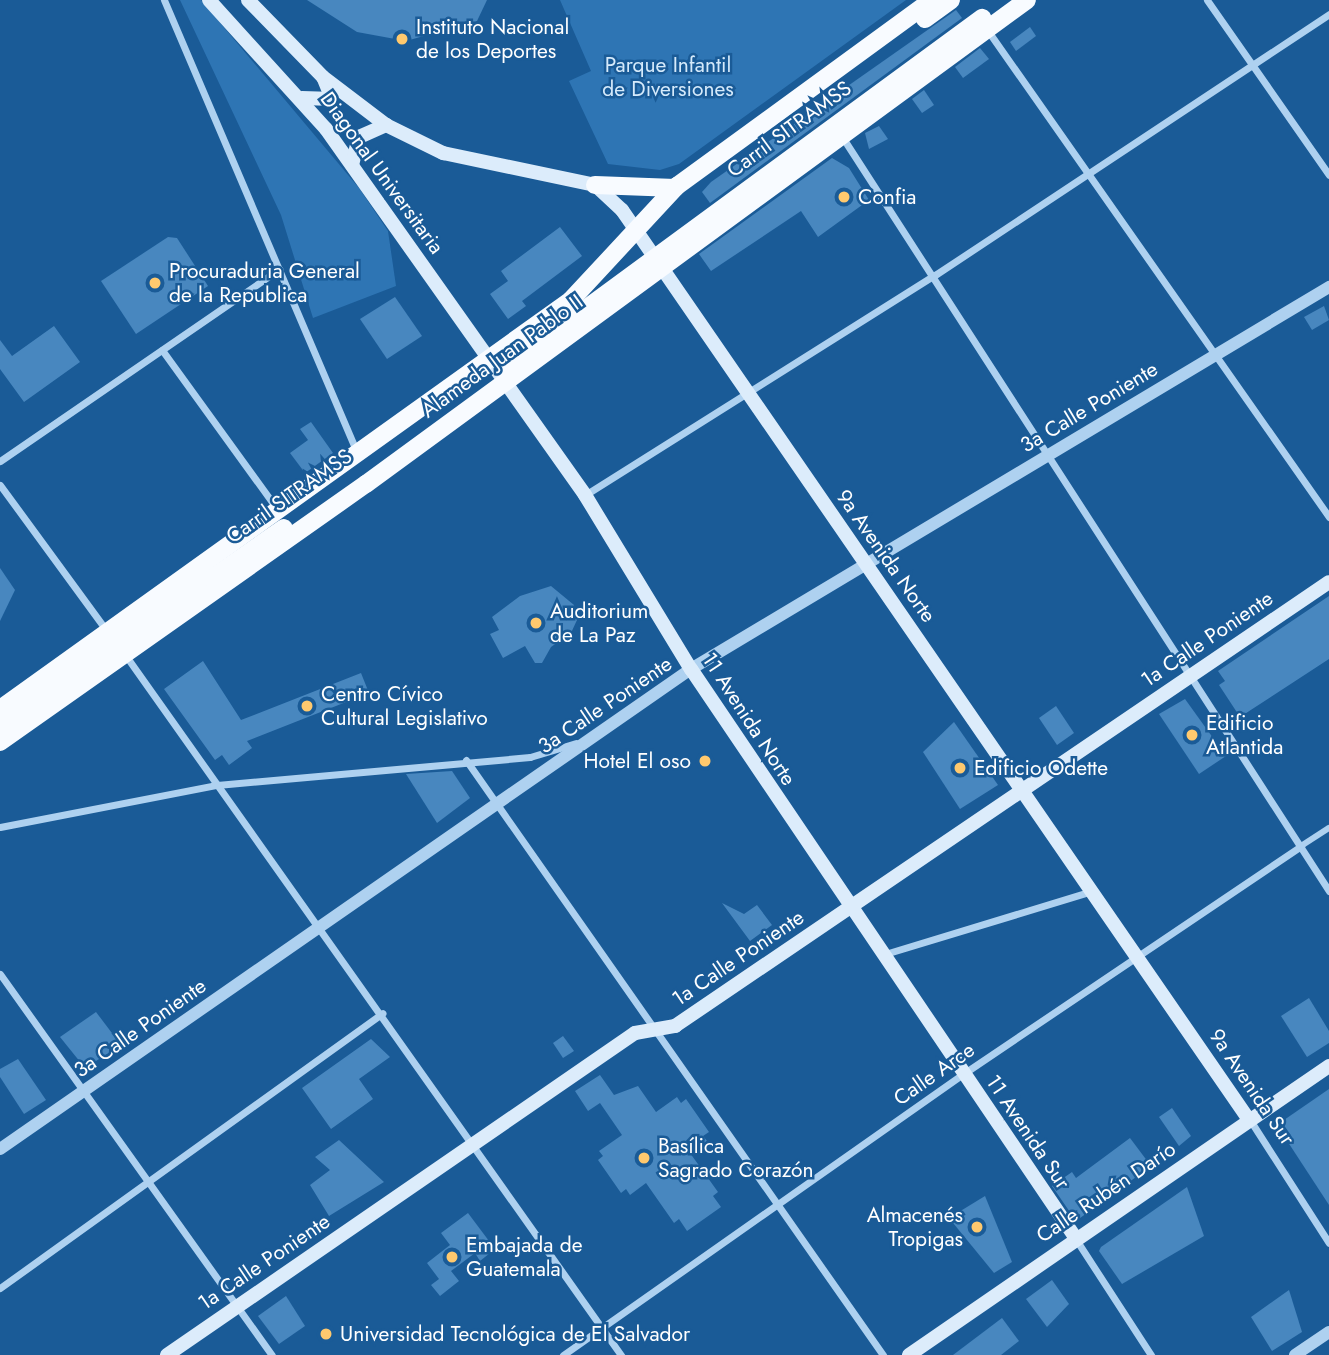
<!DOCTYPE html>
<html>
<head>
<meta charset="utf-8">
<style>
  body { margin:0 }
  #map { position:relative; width:1329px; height:1355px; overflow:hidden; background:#1a5b97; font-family:Jost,sans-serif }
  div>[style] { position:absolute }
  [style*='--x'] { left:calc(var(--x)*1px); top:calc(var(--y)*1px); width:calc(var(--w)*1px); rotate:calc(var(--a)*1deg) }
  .green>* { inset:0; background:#2e75b4 }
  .building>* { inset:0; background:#4887bf }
  .pedestrian>* { height:6px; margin:-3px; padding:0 3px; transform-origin:3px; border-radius:3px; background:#aed1f0 }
  .minor>* { height:7px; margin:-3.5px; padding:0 3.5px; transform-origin:3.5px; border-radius:3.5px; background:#aed1f0 }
  .tertiary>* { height:12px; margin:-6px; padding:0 6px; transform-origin:6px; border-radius:6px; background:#aed1f0 }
  .secondary>* { height:14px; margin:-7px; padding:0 7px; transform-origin:7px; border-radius:7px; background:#dcecfb }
  .primary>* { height:18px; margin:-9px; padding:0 9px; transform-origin:9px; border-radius:9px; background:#f8fbff }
  .dots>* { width:19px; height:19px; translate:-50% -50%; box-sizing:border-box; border:4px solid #1a5b97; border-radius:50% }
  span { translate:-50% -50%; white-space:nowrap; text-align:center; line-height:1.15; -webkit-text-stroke:5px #1a5b97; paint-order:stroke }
  .poi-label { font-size:21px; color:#fff }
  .left { translate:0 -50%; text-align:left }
  .right { translate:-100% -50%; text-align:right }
  .park-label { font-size:21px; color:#d5eafb }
  .street-label { font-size:21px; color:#fff }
</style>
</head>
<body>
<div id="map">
  <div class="green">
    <div style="clip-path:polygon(180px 0,201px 0,359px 188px,388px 231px,396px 286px,313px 318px,281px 215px)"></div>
    <div style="clip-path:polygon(560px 0,906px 0,679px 164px,660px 170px,608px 164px,569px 81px,591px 71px)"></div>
  </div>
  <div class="building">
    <div style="clip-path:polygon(307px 0,487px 0,477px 21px,406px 41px,357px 32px)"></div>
    <div style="clip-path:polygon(956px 10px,962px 18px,710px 203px,702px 192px,711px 182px)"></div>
    <div style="clip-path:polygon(1030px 27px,1036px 36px,1016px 51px,1010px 42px)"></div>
    <div style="clip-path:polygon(980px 48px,989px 59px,963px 78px,955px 67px)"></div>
    <div style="clip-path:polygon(924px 90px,934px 105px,922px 113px,912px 99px)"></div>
    <div style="clip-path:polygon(879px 126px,888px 139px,869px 149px,865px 133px)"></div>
    <div style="clip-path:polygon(832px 158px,849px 168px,869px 200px,818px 237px,801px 211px,711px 271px,699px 254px)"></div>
    <div style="clip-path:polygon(560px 227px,582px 256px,522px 301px,526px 306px,508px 319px,490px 294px,508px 281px,501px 271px)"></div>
    <div style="clip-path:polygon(168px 237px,177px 238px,208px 286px,136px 334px,101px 281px)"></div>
    <div style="clip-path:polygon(395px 297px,422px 336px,387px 359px,360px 319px)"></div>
    <div style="clip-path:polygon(1324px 306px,1329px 320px,1312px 330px,1304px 317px)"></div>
    <div style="clip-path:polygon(54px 326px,80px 362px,24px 402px,0 369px,0 340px,12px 356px)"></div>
    <div style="clip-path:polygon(311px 422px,333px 453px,305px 473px,290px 453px,308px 440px,300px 429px)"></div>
    <div style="clip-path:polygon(0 568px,15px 590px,0 621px)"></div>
    <div style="clip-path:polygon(551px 586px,574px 605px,577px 620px,571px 633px,551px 647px,542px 663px,535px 663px,525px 646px,503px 658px,490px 634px,499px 630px,492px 617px,520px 596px)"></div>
    <div style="clip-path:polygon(1329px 596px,1329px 659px,1240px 717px,1219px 685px,1225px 681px,1218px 671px)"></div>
    <div style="clip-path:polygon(203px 661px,241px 720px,361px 673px,369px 693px,247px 741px,252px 748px,229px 765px,222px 755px,215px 760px,164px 689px)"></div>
    <div style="clip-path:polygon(1185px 699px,1226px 756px,1199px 774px,1159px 714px)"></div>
    <div style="clip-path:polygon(1056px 706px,1074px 733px,1057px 745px,1039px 718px)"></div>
    <div style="clip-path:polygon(954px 722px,998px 785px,960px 809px,923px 752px)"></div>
    <div style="clip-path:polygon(452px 771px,470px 798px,437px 823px,406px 774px)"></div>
    <div style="clip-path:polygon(722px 903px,744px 914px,757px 905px,772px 925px,750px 941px)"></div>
    <div style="clip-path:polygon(1309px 998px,1329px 1031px,1329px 1043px,1307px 1057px,1281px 1016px)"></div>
    <div style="clip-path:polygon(96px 1012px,121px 1045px,85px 1068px,60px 1037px)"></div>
    <div style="clip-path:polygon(563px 1036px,574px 1051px,563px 1058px,553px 1043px)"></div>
    <div style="clip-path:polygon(371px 1039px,390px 1057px,359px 1079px,373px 1099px,331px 1129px,302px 1088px)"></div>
    <div style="clip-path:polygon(18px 1059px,46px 1100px,24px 1114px,0 1077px,0 1069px)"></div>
    <div style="clip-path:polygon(600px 1075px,614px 1095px,638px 1086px,656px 1112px,677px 1097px,681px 1103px,686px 1099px,709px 1132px,703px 1136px,707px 1141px,690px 1153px,718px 1192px,713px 1196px,721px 1207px,687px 1231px,679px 1219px,674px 1223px,646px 1183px,630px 1195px,626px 1189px,621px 1193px,598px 1160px,603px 1156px,599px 1151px,622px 1135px,600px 1103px,588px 1111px,575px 1091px)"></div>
    <div style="clip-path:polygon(1329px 1089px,1329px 1205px,1282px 1133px,1284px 1120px)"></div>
    <div style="clip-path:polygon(1172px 1108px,1191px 1136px,1179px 1146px,1159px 1117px)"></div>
    <div style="clip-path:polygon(1130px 1138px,1151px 1166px,1076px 1221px,1052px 1186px,1072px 1172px,1076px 1178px)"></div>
    <div style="clip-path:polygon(339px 1140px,384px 1182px,329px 1216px,310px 1185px,330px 1170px,315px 1157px)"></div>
    <div style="clip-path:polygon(1187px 1187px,1204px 1236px,1122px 1284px,1099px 1251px,1101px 1247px)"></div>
    <div style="clip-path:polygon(985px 1196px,1012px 1262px,994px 1273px,949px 1218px)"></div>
    <div style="clip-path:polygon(468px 1213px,495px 1249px,480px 1261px,475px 1253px,451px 1271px,459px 1281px,440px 1296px,431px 1285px,439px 1279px,427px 1263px,450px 1245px,441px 1233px)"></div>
    <div style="clip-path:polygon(1052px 1280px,1069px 1304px,1047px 1327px,1026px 1299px)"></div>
    <div style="clip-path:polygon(1289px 1290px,1302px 1332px,1272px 1351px,1251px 1317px)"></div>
    <div style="clip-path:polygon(286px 1296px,305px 1326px,279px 1344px,258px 1316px)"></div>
    <div style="clip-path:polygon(1002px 1318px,1019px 1341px,1001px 1355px,953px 1355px)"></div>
  </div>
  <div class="pedestrian">
    <div style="--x:1301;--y:846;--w:33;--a:-33"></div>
  </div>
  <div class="minor">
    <div style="--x:164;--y:0;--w:492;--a:66.9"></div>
    <div style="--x:1207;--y:0;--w:213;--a:55.1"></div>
    <div style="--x:988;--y:31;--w:594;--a:54.94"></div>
    <div style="--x:841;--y:135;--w:900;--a:57.16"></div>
    <div style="--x:162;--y:350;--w:196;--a:54.1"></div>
    <div style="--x:0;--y:461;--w:339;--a:-34.5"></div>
    <div style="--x:0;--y:485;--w:181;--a:53.8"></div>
    <div style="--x:585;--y:495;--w:413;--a:-32.2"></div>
    <div style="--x:935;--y:275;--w:473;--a:-33.5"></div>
    <div style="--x:126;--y:656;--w:857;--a:54.7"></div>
    <div style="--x:466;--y:760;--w:727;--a:54.98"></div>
    <div style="--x:0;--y:827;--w:221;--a:-11"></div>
    <div style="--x:217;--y:785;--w:314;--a:-5.1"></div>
    <div style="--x:530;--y:757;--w:48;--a:-16.9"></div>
    <div style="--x:885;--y:954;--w:216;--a:-16.9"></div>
    <div style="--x:0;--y:974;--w:468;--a:54.5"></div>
    <div style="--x:1250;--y:1120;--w:146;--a:57.3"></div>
    <div style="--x:1075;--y:1238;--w:140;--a:57"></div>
    <div style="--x:0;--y:1288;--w:471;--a:-35.7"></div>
    <div style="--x:563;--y:1355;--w:489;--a:-35.1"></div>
    <div style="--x:963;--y:1074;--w:408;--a:-34"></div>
  </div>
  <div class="tertiary">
    <div style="--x:0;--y:1149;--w:841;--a:-34.79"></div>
    <div style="--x:691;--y:669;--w:744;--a:-30.91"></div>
    <div style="--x:1295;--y:1355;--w:41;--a:-34.1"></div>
  </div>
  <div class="secondary">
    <div style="--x:209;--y:0;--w:174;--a:47.8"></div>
    <div style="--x:326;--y:129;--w:448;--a:54.7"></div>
    <div style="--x:585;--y:495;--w:204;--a:58.7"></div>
    <div style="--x:691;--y:669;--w:686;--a:55.94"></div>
    <div style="--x:248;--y:0;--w:107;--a:45.8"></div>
    <div style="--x:323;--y:77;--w:79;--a:37.3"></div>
    <div style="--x:386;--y:125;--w:64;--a:26.2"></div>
    <div style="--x:443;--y:153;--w:155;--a:11.9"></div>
    <div style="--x:595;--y:185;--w:37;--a:43"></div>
    <div style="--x:622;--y:210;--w:1105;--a:55.43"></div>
    <div style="--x:302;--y:98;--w:24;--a:2"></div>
    <div style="--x:326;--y:99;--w:6;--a:-51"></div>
    <div style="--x:330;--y:94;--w:16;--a:-112"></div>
    <div style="--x:352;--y:165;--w:29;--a:-76"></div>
    <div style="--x:359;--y:137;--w:30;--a:-24"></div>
    <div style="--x:167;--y:1355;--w:568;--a:-34.53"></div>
    <div style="--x:635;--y:1033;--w:41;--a:-9.9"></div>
    <div style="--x:675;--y:1026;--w:790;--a:-34.17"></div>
    <div style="--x:909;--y:1355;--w:510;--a:-34.53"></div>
  </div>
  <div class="primary">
    <div style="--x:925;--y:19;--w:32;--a:-36"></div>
    <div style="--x:595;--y:185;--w:80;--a:2.1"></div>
    <div style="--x:505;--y:368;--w:592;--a:-36.27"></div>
    <div style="--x:0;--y:709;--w:702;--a:-35.61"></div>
    <div style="--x:571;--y:300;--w:156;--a:-47.1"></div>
    <div style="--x:677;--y:186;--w:316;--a:-36.1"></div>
    <div style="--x:0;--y:726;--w:346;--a:-34.9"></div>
    <div style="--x:0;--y:742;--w:448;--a:-35.2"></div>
    <div style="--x:366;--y:484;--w:819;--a:-36.21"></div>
  </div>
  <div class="dots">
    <div style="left:402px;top:39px;background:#ffc96e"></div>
    <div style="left:844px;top:197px;background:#ffc96e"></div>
    <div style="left:155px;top:283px;background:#ffc96e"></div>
    <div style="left:536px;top:623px;background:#ffc96e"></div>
    <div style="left:307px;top:706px;background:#ffc96e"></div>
    <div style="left:1192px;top:735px;background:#ffc96e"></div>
    <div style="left:705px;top:761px;background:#ffc96e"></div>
    <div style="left:960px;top:768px;background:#ffc96e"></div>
    <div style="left:644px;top:1158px;background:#ffc96e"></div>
    <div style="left:977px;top:1227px;background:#ffc96e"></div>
    <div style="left:452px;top:1257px;background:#ffc96e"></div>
    <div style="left:326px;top:1334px;background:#ffc96e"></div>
  </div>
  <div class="poi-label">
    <span class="left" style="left:416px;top:39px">Instituto Nacional<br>de los Deportes</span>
    <span class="left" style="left:858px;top:197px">Confia</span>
    <span class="left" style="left:169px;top:283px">Procuraduria General<br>de la Republica</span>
    <span class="left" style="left:550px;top:623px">Auditorium<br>de La Paz</span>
    <span class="left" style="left:321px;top:706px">Centro Cívico<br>Cultural Legislativo</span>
    <span class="left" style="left:1206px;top:735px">Edificio<br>Atlantida</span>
    <span class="right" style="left:691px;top:761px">Hotel El oso</span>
    <span class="left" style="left:974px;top:768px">Edificio Odette</span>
    <span class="left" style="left:658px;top:1158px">Basílica<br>Sagrado Corazón</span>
    <span class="right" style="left:963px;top:1227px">Almacenés<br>Tropigas</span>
    <span class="left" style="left:466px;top:1257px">Embajada de<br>Guatemala</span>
    <span class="left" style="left:340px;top:1334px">Universidad Tecnológica de El Salvador</span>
  </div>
  <div class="park-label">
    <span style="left:668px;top:77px">Parque Infantil<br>de Diversiones</span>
  </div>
  <div class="street-label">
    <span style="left:789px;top:129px;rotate:-36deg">Carril SITRAMSS</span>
    <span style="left:382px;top:173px;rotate:54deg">Diagonal Universitaria</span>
    <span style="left:502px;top:356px;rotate:-36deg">Alameda Juan Pablo II</span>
    <span style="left:1089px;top:407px;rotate:-31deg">3a Calle Poniente</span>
    <span style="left:289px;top:496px;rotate:-35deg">Carril SITRAMSS</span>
    <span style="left:886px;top:556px;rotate:55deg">9a Avenida Norte</span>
    <span style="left:1207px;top:639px;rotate:-34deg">1a Calle Poniente</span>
    <span style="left:605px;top:705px;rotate:-34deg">3a Calle Poniente</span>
    <span style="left:749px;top:719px;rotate:57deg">11 Avenida Norte</span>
    <span style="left:738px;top:958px;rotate:-34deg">1a Calle Poniente</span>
    <span style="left:140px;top:1028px;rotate:-35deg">3a Calle Poniente</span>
    <span style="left:934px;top:1074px;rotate:-35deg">Calle Arce</span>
    <span style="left:1252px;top:1087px;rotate:56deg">9a Avenida Sur</span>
    <span style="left:1028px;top:1132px;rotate:56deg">11 Avenida Sur</span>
    <span style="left:1106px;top:1192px;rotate:-34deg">Calle Rubén Darío</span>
    <span style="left:264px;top:1262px;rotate:-34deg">1a Calle Poniente</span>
  </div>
</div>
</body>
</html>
